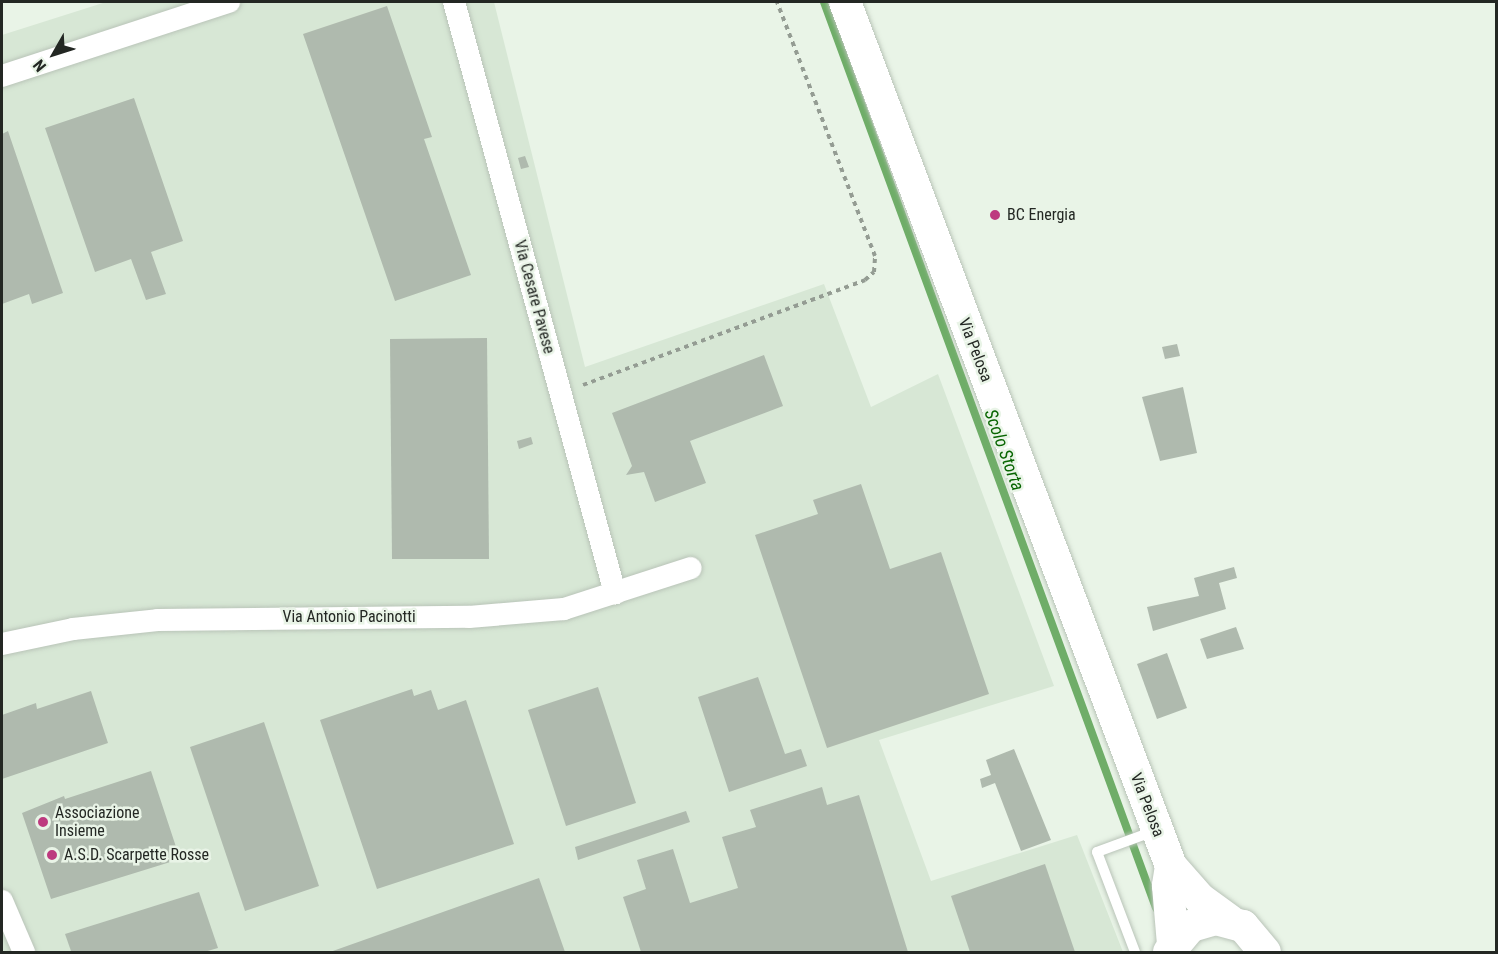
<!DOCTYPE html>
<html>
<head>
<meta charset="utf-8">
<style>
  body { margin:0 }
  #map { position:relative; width:1498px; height:954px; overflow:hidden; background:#e9f4e7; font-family:"Roboto Condensed",sans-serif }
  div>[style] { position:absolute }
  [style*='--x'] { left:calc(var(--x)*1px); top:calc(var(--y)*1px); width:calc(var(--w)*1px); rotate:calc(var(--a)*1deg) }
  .built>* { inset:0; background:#d7e7d5 }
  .stream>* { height:8px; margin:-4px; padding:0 4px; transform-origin:4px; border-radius:4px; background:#6fad68 }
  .building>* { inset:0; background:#afbaae }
  .path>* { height:4px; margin-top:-2px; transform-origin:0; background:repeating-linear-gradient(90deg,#949c93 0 4.5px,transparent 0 9px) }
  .roads { filter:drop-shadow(0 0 2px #b9c4b8) drop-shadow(0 0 2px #b9c4b8) }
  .service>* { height:10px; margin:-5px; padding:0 5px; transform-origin:5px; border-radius:5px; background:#fff }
  .minor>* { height:22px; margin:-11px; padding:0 11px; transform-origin:11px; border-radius:11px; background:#fff }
  .secondary>* { height:32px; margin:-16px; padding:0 16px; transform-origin:16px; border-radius:16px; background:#fff }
  .dots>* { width:16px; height:16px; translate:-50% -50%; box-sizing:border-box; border:3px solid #e9f4e7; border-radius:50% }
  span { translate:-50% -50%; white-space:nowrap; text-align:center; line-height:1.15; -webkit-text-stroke:5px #e9f4e7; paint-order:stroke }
  .poi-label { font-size:16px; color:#232723 }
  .left { translate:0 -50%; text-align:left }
  .street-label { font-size:16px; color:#232723 }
  .water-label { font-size:18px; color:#086502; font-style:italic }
  .frame { position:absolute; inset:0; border:3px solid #232723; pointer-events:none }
  .north { position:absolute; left:24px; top:24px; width:60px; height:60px; -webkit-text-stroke:4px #e9f4e7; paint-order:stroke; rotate:231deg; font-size:16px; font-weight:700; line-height:24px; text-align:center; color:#232723 }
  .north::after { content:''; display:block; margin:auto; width:21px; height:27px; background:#232723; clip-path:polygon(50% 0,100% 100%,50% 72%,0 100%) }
</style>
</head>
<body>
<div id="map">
  <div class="built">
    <div style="clip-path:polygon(106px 2px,494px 2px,585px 367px,824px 284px,871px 407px,938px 374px,1054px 686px,879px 740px,931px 881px,1077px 835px,1123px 952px,2px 952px,2px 35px)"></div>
  </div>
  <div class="stream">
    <div style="--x:824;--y:2;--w:965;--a:69.87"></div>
  </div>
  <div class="building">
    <div style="clip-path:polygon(387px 6px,432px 137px,424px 139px,471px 275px,395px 301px,303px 34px)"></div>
    <div style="clip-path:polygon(134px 98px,183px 241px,151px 252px,166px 294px,146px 300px,131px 259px,95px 272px,45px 128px)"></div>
    <div style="clip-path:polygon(8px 131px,63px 293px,32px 304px,29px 294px,2px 304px,2px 134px)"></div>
    <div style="clip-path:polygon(525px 156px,529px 167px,521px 169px,518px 158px)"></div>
    <div style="clip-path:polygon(487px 338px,489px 559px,392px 559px,390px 339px)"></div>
    <div style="clip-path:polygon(1177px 344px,1180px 356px,1165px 359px,1162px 347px)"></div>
    <div style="clip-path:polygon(764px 355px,783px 406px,690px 441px,706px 483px,655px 502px,644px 472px,626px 475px,632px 466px,612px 413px)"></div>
    <div style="clip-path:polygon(1183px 387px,1197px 453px,1160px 461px,1142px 397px)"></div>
    <div style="clip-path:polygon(531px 437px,533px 444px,519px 449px,517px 441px)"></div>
    <div style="clip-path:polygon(861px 484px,890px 569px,941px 552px,989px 694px,827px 748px,755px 535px,818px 514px,813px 500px)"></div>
    <div style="clip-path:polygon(1234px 567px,1237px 578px,1219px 583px,1226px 609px,1153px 631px,1147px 607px,1199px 596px,1194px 578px)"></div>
    <div style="clip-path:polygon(1236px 627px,1244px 649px,1207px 659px,1200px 639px)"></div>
    <div style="clip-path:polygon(1167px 653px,1187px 708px,1157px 719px,1137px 664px)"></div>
    <div style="clip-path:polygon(758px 677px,785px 754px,801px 749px,807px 766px,729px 792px,698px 697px)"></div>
    <div style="clip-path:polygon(598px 687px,636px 803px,566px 826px,528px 710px)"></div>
    <div style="clip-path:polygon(412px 689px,414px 696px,431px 690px,438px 710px,466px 700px,514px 844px,377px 889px,320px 720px)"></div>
    <div style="clip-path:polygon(91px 691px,108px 743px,2px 779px,2px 715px,36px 703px,37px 709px)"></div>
    <div style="clip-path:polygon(264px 722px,319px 886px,245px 911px,190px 747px)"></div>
    <div style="clip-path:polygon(1014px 749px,1051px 840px,1021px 851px,995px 783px,982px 788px,980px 779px,991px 775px,986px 760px)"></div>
    <div style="clip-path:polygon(151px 771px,180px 859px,51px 899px,22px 813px,64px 796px,65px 799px)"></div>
    <div style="clip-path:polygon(822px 787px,827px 805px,859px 795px,908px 952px,641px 952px,623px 897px,646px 889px,637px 860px,673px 849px,690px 903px,738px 888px,722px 837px,756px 827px,750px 810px)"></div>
    <div style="clip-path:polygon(686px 811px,690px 822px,578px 860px,575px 847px)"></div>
    <div style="clip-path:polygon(1045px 864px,1075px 952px,970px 952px,951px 896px)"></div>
    <div style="clip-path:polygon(539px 878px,565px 952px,330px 952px)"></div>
    <div style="clip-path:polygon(199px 892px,218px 948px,204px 952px,71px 951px,65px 934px)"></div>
  </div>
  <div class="path">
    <div style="--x:583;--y:385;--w:301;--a:-20.4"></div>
    <div style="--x:865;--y:280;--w:12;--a:-42"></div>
    <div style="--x:874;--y:272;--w:16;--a:-86"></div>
    <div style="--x:875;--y:256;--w:272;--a:-111.1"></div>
  </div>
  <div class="roads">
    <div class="service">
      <div style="--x:1135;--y:952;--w:107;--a:-110.8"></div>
      <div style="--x:1097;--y:852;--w:61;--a:-20.2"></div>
    </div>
    <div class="minor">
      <div style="--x:454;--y:2;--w:613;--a:74.76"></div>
      <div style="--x:2;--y:76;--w:239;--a:-18.1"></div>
      <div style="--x:2;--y:644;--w:73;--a:-11.9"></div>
      <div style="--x:73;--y:629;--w:85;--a:-6"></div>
      <div style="--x:158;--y:620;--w:311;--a:-0.6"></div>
      <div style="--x:469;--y:617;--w:95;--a:-4.8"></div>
      <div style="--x:564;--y:609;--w:133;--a:-17.9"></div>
      <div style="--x:2;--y:901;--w:56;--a:66.7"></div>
    </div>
    <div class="secondary">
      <div style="--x:845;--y:2;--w:923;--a:69.33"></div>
      <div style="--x:1171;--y:866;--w:44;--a:48.7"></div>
      <div style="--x:1200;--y:899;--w:37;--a:36"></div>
      <div style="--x:1171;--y:866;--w:20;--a:99"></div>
      <div style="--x:1168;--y:886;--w:58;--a:85.1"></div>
      <div style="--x:1169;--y:952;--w:34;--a:-50"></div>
      <div style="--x:1191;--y:926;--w:26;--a:-16"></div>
      <div style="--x:1216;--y:919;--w:28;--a:15"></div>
      <div style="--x:1243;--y:926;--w:34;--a:50"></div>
    </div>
  </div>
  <div class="dots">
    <div style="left:995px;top:215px;background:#bd3a7f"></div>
    <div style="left:43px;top:822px;background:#bd3a7f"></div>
    <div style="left:52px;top:855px;background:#bd3a7f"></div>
  </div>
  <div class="poi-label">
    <span class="left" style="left:1007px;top:215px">BC Energia</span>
    <span class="left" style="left:55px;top:822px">Associazione<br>Insieme</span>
    <span class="left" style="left:64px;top:855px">A.S.D. Scarpette Rosse</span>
  </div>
  <div class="street-label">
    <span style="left:534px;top:297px;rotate:75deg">Via Cesare Pavese</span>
    <span style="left:975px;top:350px;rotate:69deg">Via Pelosa</span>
    <span style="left:349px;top:617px">Via Antonio Pacinotti</span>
    <span style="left:1147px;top:805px;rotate:69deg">Via Pelosa</span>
  </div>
  <div class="water-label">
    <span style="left:1004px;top:450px;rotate:70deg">Scolo Storta</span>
  </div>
  <div class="frame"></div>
  <div class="north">N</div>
</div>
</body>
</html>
